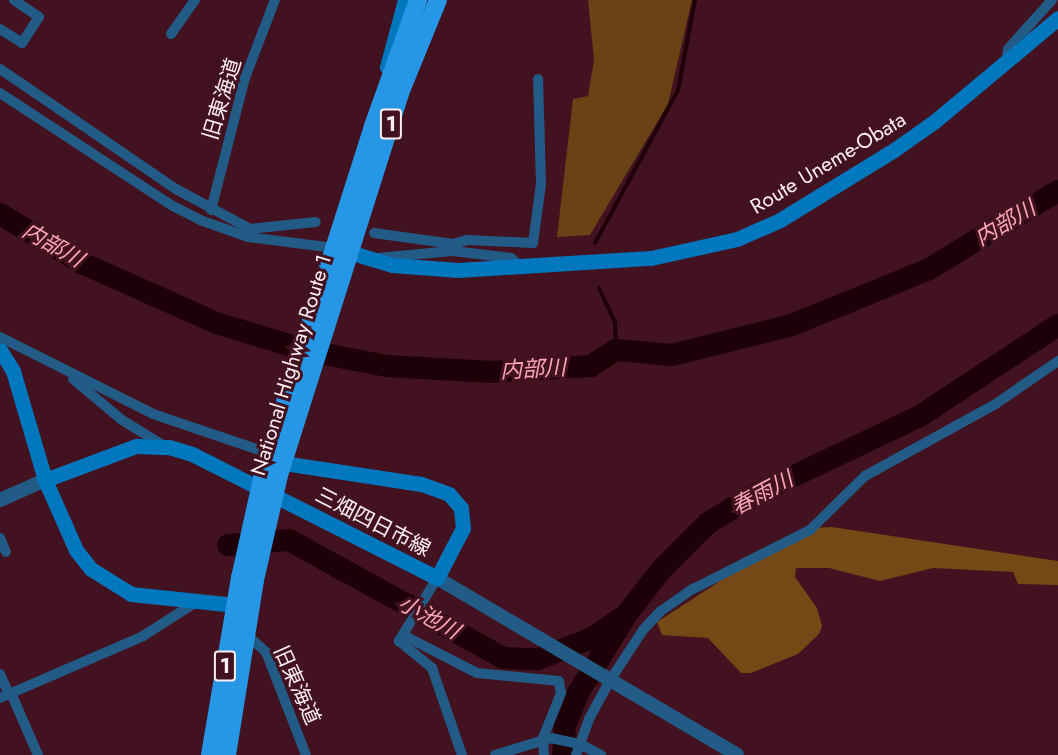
<!DOCTYPE html>
<html>
<head>
<meta charset="utf-8">
<style>
  body { margin:0 }
  #map { position:relative; width:1058px; height:755px; overflow:hidden; background:#421220; font-family:Jost,"Noto Sans JP",sans-serif }
  div>[style] { position:absolute }
  [style*='--x'] { left:calc(var(--x)*1px); top:calc(var(--y)*1px); width:calc(var(--w)*1px); rotate:calc(var(--a)*1deg) }
  .green>* { inset:0; background:#694215 }
  .forest>* { inset:0; background:#754916 }
  .stream>* { height:4px; margin:-2px; padding:0 2px; transform-origin:2px; border-radius:2px; background:#1d0008 }
  .river>* { height:22px; margin:-11px; padding:0 11px; transform-origin:11px; border-radius:11px; background:#1d0008 }
  .minor>* { height:10px; margin:-5px; padding:0 5px; transform-origin:5px; border-radius:5px; background:#225b86 }
  .tertiary>* { height:14px; margin:-7px; padding:0 7px; transform-origin:7px; border-radius:7px; background:#225b86 }
  .secondary>* { height:15px; margin:-7.5px; padding:0 7.5px; transform-origin:7.5px; border-radius:7.5px; background:#0177bd }
  .trunk>* { height:18px; margin:-9px; padding:0 9px; transform-origin:9px; border-radius:9px; background:#2697e6 }
  .trunk-bridge>* { height:18px; margin:-9px; padding:0 9px; transform-origin:9px; border-radius:9px; background:#2697e6 }
  span { translate:-50% -50%; white-space:nowrap; text-align:center; line-height:1.15; -webkit-text-stroke:6px #421220; paint-order:stroke }
  .shield-label span { padding:2px 4px; background:#421220; border:2px solid; border-radius:4px; -webkit-text-stroke-width:0 }
  .shield-label { font-size:20px; color:#fbedef; font-weight:700 }
  .street-label { font-size:21px; color:#fbedef }
  .water-label { font-size:22px; color:#fca5b8; font-style:italic }
</style>
</head>
<body>
<div id="map">
  <div class="green">
    <div style="clip-path:polygon(588px 0,692px 0,668px 104px,590px 235px,557px 237px,573px 99px,588px 96px,594px 60px)"></div>
  </div>
  <div class="forest">
    <div style="clip-path:polygon(832px 527px,1058px 561px,1058px 585px,1018px 584px,1013px 572px,933px 568px,880px 581px,829px 568px,796px 568px,795px 577px,817px 608px,822px 626px,819px 634px,798px 654px,751px 673px,741px 673px,708px 638px,662px 635px,657px 622px,762px 554px,811px 528px)"></div>
  </div>
  <div class="stream">
    <div style="--x:595;--y:243;--w:174;--a:-61.5"></div>
    <div style="--x:678;--y:90;--w:92;--a:-79.3"></div>
    <div style="--x:599;--y:288;--w:38;--a:65"></div>
    <div style="--x:615;--y:322;--w:28;--a:88"></div>
  </div>
  <div class="river">
    <div style="--x:0;--y:214;--w:98;--a:30.8"></div>
    <div style="--x:84;--y:264;--w:148;--a:24"></div>
    <div style="--x:219;--y:324;--w:94;--a:16.7"></div>
    <div style="--x:309;--y:351;--w:79;--a:10.9"></div>
    <div style="--x:387;--y:366;--w:105;--a:3.3"></div>
    <div style="--x:492;--y:372;--w:99;--a:-3.5"></div>
    <div style="--x:591;--y:366;--w:30;--a:-33"></div>
    <div style="--x:616;--y:350;--w:56;--a:5.1"></div>
    <div style="--x:672;--y:355;--w:124;--a:-14"></div>
    <div style="--x:792;--y:325;--w:148;--a:-22.2"></div>
    <div style="--x:929;--y:269;--w:151;--a:-31.2"></div>
    <div style="--x:228;--y:545;--w:61;--a:-4.7"></div>
    <div style="--x:289;--y:540;--w:245;--a:28.8"></div>
    <div style="--x:504;--y:658;--w:34;--a:2"></div>
    <div style="--x:538;--y:659;--w:58;--a:-21.3"></div>
    <div style="--x:592;--y:638;--w:34;--a:-34"></div>
    <div style="--x:563;--y:755;--w:28;--a:-86"></div>
    <div style="--x:565;--y:727;--w:36;--a:-69"></div>
    <div style="--x:578;--y:693;--w:93;--a:-58.2"></div>
    <div style="--x:627;--y:614;--w:54;--a:-52.5"></div>
    <div style="--x:660;--y:571;--w:68;--a:-45"></div>
    <div style="--x:708;--y:523;--w:56;--a:-31.1"></div>
    <div style="--x:756;--y:494;--w:182;--a:-25.4"></div>
    <div style="--x:920;--y:416;--w:165;--a:-33.4"></div>
  </div>
  <div class="minor">
    <div style="--x:0;--y:29;--w:26;--a:32"></div>
    <div style="--x:22;--y:43;--w:31;--a:-57"></div>
    <div style="--x:39;--y:17;--w:30;--a:-146"></div>
    <div style="--x:171;--y:34;--w:42;--a:-54.8"></div>
    <div style="--x:1006;--y:63;--w:14;--a:-82"></div>
    <div style="--x:1008;--y:49;--w:66;--a:-48.1"></div>
    <div style="--x:0;--y:69;--w:213;--a:34.3"></div>
    <div style="--x:176;--y:189;--w:84;--a:28.4"></div>
    <div style="--x:250;--y:229;--w:8;--a:104"></div>
    <div style="--x:0;--y:93;--w:207;--a:33.2"></div>
    <div style="--x:173;--y:206;--w:30;--a:27"></div>
    <div style="--x:200;--y:220;--w:51;--a:19.5"></div>
    <div style="--x:248;--y:237;--w:87;--a:7.3"></div>
    <div style="--x:211;--y:210;--w:136;--a:-75.6"></div>
    <div style="--x:245;--y:78;--w:84;--a:-69"></div>
    <div style="--x:250;--y:229;--w:66;--a:-6.1"></div>
    <div style="--x:374;--y:233;--w:80;--a:7.9"></div>
    <div style="--x:453;--y:244;--w:15;--a:-16"></div>
    <div style="--x:467;--y:240;--w:66;--a:2.6"></div>
    <div style="--x:533;--y:243;--w:60;--a:-82.3"></div>
    <div style="--x:541;--y:184;--w:105;--a:-91.6"></div>
    <div style="--x:377;--y:258;--w:76;--a:-5.3"></div>
    <div style="--x:453;--y:251;--w:58;--a:6.9"></div>
    <div style="--x:511;--y:258;--w:12;--a:42"></div>
    <div style="--x:0;--y:337;--w:171;--a:26.7"></div>
    <div style="--x:153;--y:414;--w:121;--a:18.7"></div>
    <div style="--x:73;--y:379;--w:64;--a:39.9"></div>
    <div style="--x:122;--y:420;--w:46;--a:31.6"></div>
    <div style="--x:0;--y:538;--w:15;--a:67"></div>
    <div style="--x:437;--y:578;--w:74;--a:121.1"></div>
    <div style="--x:399;--y:641;--w:43;--a:39.3"></div>
    <div style="--x:432;--y:668;--w:92;--a:71"></div>
    <div style="--x:247;--y:635;--w:25;--a:42"></div>
    <div style="--x:266;--y:652;--w:110;--a:68.8"></div>
    <div style="--x:403;--y:635;--w:83;--a:27.2"></div>
    <div style="--x:477;--y:673;--w:82;--a:5.6"></div>
    <div style="--x:559;--y:681;--w:12;--a:81"></div>
    <div style="--x:561;--y:693;--w:48;--a:111.8"></div>
    <div style="--x:543;--y:738;--w:17;--a:87"></div>
    <div style="--x:0;--y:674;--w:22;--a:66"></div>
    <div style="--x:11;--y:693;--w:68;--a:66.5"></div>
    <div style="--x:0;--y:698;--w:156;--a:-23.4"></div>
    <div style="--x:143;--y:636;--w:65;--a:-32.5"></div>
    <div style="--x:495;--y:755;--w:59;--a:-16.9"></div>
    <div style="--x:551;--y:738;--w:30;--a:12"></div>
    <div style="--x:580;--y:744;--w:24;--a:28"></div>
    <div style="--x:576;--y:755;--w:38;--a:-70"></div>
    <div style="--x:589;--y:719;--w:42;--a:-61.6"></div>
    <div style="--x:609;--y:682;--w:62;--a:-56.8"></div>
    <div style="--x:643;--y:630;--w:26;--a:-47"></div>
    <div style="--x:661;--y:611;--w:39;--a:-35"></div>
    <div style="--x:693;--y:589;--w:131;--a:-26.8"></div>
    <div style="--x:810;--y:530;--w:77;--a:-44.5"></div>
    <div style="--x:865;--y:476;--w:151;--a:-28.9"></div>
    <div style="--x:997;--y:403;--w:74;--a:-34.5"></div>
  </div>
  <div class="tertiary">
    <div style="--x:0;--y:500;--w:49;--a:-24"></div>
    <div style="--x:437;--y:578;--w:348;--a:30.5"></div>
  </div>
  <div class="secondary">
    <div style="--x:387;--y:67;--w:69;--a:-75"></div>
    <div style="--x:339;--y:249;--w:55;--a:16.8"></div>
    <div style="--x:392;--y:265;--w:66;--a:4.3"></div>
    <div style="--x:458;--y:270;--w:193;--a:-3.6"></div>
    <div style="--x:651;--y:258;--w:88;--a:-12.5"></div>
    <div style="--x:737;--y:239;--w:47;--a:-23.8"></div>
    <div style="--x:780;--y:220;--w:134;--a:-31.6"></div>
    <div style="--x:894;--y:150;--w:50;--a:-35.3"></div>
    <div style="--x:935;--y:121;--w:160;--a:-39.9"></div>
    <div style="--x:0;--y:350;--w:25;--a:58"></div>
    <div style="--x:13;--y:371;--w:114;--a:73.6"></div>
    <div style="--x:45;--y:480;--w:77;--a:66.1"></div>
    <div style="--x:76;--y:550;--w:24;--a:52"></div>
    <div style="--x:91;--y:569;--w:47;--a:32"></div>
    <div style="--x:131;--y:594;--w:105;--a:6"></div>
    <div style="--x:45;--y:480;--w:97;--a:-20.5"></div>
    <div style="--x:136;--y:446;--w:33;--a:2"></div>
    <div style="--x:169;--y:447;--w:24;--a:17"></div>
    <div style="--x:192;--y:454;--w:275;--a:26.8"></div>
    <div style="--x:437;--y:578;--w:56;--a:-62.5"></div>
    <div style="--x:463;--y:528;--w:20;--a:-96"></div>
    <div style="--x:461;--y:508;--w:18;--a:-131"></div>
    <div style="--x:449;--y:494;--w:30;--a:-160"></div>
    <div style="--x:421;--y:484;--w:140;--a:-171.3"></div>
  </div>
  <div class="trunk">
    <div style="--x:265;--y:465;--w:356;--a:-72.3"></div>
    <div style="--x:373;--y:126;--w:134;--a:-70.3"></div>
    <div style="--x:279;--y:475;--w:401;--a:-72.4"></div>
    <div style="--x:400;--y:93;--w:100;--a:-67.8"></div>
    <div style="--x:210;--y:755;--w:180;--a:-80.4"></div>
    <div style="--x:227;--y:755;--w:177;--a:-80.9"></div>
  </div>
  <div class="trunk-bridge">
    <div style="--x:240;--y:578;--w:116;--a:-77.5"></div>
    <div style="--x:255;--y:580;--w:108;--a:-77.1"></div>
  </div>
  <div class="shield-label">
    <span style="left:391px;top:124px">1</span>
    <span style="left:225px;top:666px">1</span>
  </div>
  <div class="street-label">
    <span style="left:222px;top:99px;rotate:-73deg">旧東海道</span>
    <span style="left:828px;top:163px;rotate:-31deg">Route Uneme-Obata</span>
    <span style="left:291px;top:365px;rotate:-73deg">National Highway Route 1</span>
    <span style="left:373px;top:522px;rotate:27deg">三畑四日市線</span>
    <span style="left:297px;top:685px;rotate:66deg">旧東海道</span>
  </div>
  <div class="water-label">
    <span style="left:1005px;top:223px;rotate:-31deg">内部川</span>
    <span style="left:53px;top:245px;rotate:30deg">内部川</span>
    <span style="left:533px;top:369px;rotate:-3deg">内部川</span>
    <span style="left:762px;top:493px;rotate:-28deg">春雨川</span>
    <span style="left:429px;top:617px;rotate:29deg">小池川</span>
  </div>
</div>
</body>
</html>
